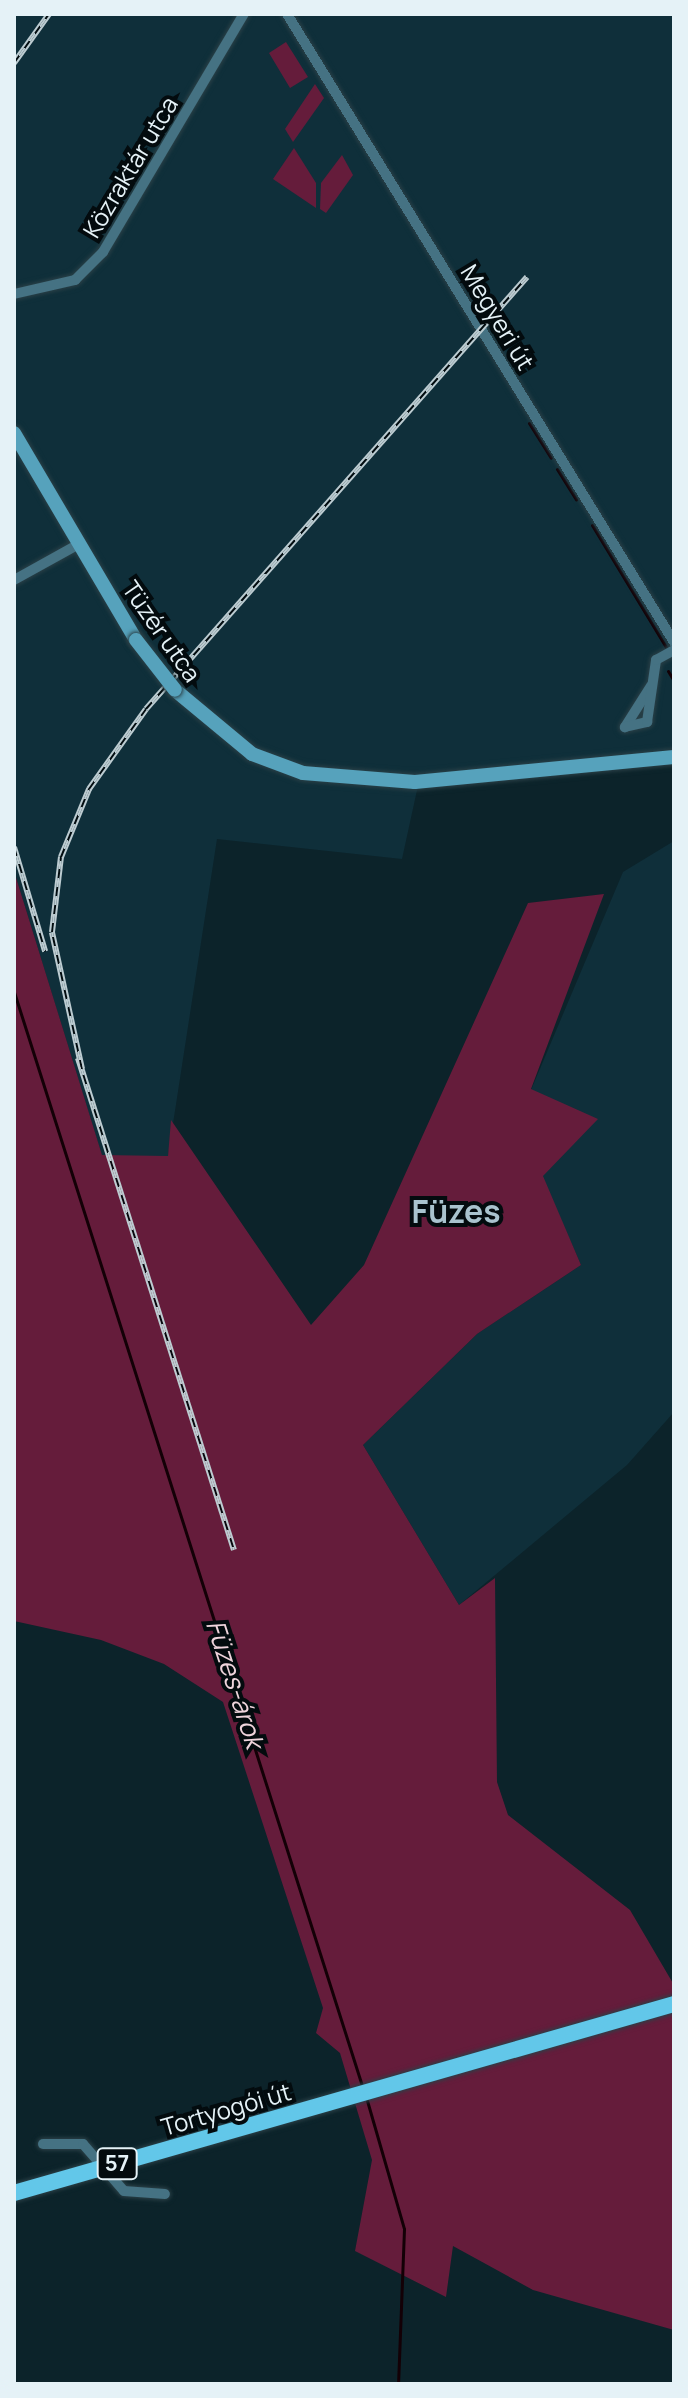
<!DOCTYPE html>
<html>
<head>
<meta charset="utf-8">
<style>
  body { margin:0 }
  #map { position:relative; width:688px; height:2398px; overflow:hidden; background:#0c232a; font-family:Manrope,sans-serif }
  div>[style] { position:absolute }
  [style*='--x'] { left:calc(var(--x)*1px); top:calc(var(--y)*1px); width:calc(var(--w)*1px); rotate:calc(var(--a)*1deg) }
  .built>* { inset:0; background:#0f2f3a }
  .green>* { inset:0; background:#651c3b }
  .stream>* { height:3px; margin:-1.5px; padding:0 1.5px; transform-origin:1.5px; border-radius:1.5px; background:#130006 }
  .roads { filter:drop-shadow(0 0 2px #2a4047) drop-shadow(0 0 2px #2a4047) }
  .street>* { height:10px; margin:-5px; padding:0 5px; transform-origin:5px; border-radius:5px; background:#457283 }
  .secondary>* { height:14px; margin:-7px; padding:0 7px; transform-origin:7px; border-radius:7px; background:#56a2bc }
  .primary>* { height:16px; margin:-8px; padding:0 8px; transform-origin:8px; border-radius:8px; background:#62c7e9 }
  .rail>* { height:6px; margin-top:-3px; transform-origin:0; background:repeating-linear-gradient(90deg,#030b0e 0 9px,#bdccd1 0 18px); box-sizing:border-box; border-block:2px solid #bdccd1 }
  .bridges { filter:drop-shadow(0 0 2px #2a4047) drop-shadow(0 0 2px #2a4047) }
  .secondary-bridge>* { height:14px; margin:-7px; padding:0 7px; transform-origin:7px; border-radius:7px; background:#56a2bc }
  span { translate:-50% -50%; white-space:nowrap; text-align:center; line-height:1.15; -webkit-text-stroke:8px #030b0e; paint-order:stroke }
  .shield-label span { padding:2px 6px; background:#030b0e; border:2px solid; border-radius:6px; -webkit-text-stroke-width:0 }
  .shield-label { font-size:22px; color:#e5f2f7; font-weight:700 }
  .street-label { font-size:24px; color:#e5f2f7 }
  .water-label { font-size:26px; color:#efd4dc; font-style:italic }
  .district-label { font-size:32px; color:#a9c3ce; font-weight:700 }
  .frame { position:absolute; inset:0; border:16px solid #e5f2f7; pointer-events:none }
</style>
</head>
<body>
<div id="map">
  <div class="built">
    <div style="clip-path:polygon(14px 14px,674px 14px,674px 749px,419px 781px,402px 859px,217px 839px,168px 1156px,102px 1156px,14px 871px)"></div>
    <div style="clip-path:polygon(674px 841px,674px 1412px,627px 1465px,459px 1605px,363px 1445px,477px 1334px,581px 1265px,542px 1176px,531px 1090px,623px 872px)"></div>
  </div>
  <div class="green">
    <div style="clip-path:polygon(286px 42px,308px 77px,290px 88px,269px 53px)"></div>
    <div style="clip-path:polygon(315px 84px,324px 98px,293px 142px,285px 129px)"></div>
    <div style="clip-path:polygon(294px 148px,316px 183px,316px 208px,273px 179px)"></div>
    <div style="clip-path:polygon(342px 155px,353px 175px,326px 213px,320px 209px,321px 183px)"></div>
    <div style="clip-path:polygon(14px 871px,102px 1155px,168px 1156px,171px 1120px,311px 1325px,364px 1265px,528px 903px,604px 894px,531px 1089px,598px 1119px,543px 1176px,581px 1265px,477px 1334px,363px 1445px,459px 1605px,495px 1578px,497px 1782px,508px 1815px,630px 1910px,674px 1985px,674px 2330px,533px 2290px,453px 2246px,446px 2297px,355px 2251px,372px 2160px,340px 2053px,316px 2033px,323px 2008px,223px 1702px,164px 1664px,101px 1640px,14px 1621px)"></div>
  </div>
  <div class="stream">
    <div style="--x:529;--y:423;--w:41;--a:57.8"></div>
    <div style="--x:557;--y:469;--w:36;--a:58"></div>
    <div style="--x:592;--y:525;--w:143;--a:58.8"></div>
    <div style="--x:668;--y:671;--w:12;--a:59"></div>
    <div style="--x:14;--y:992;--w:1148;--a:72.35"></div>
    <div style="--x:366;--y:2097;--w:137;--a:73.9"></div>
    <div style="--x:404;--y:2229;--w:155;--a:92.2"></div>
  </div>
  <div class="roads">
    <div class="street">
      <div style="--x:287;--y:14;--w:738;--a:58.36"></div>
      <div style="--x:14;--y:294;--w:63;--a:-12.9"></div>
      <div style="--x:75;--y:280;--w:40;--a:-45"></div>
      <div style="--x:103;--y:252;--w:277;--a:-59.4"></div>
      <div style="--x:14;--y:580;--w:74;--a:-29"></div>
      <div style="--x:651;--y:686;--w:49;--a:122.4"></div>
      <div style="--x:625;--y:727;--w:23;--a:-13"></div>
      <div style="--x:647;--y:722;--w:63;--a:-81.7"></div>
      <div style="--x:656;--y:660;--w:21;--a:-29"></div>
      <div style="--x:43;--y:2144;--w:40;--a:0"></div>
      <div style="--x:83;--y:2144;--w:62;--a:48.9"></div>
      <div style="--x:124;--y:2191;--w:41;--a:4.2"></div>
    </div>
    <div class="secondary">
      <div style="--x:14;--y:433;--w:240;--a:59.5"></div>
      <div style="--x:175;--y:690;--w:100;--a:39.7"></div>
      <div style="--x:252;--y:754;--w:54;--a:20.4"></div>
      <div style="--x:303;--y:773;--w:112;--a:4.6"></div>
      <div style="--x:415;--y:782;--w:260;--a:-5.5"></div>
    </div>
    <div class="primary">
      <div style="--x:14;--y:2193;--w:687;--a:-15.98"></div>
    </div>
  </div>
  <div class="rail">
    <div style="--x:14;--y:63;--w:60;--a:-54.5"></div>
    <div style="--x:14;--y:847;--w:109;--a:73.4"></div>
    <div style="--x:78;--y:1058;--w:516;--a:72.41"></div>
    <div style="--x:82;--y:1069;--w:140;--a:-102.4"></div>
    <div style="--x:52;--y:932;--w:76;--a:-83.2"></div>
    <div style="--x:61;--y:857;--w:74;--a:-67.6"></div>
    <div style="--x:89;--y:789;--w:98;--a:-54.5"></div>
    <div style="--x:146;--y:709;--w:576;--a:-48.59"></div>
  </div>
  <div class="bridges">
    <div class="secondary-bridge">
      <div style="--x:136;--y:640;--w:63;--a:52"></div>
    </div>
  </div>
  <div class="shield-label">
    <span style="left:117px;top:2164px">57</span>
  </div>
  <div class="street-label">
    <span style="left:130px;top:167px;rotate:-59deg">Közraktár utca</span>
    <span style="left:498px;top:317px;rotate:59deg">Megyeri út</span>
    <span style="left:162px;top:631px;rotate:55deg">Tüzér utca</span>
    <span style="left:226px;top:2109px;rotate:-16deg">Tortyogói út</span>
  </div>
  <div class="water-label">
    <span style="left:235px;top:1684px;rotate:72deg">Füzes-árok</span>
  </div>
  <div class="district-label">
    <span style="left:456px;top:1211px">Füzes</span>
  </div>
  <div class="frame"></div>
</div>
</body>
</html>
